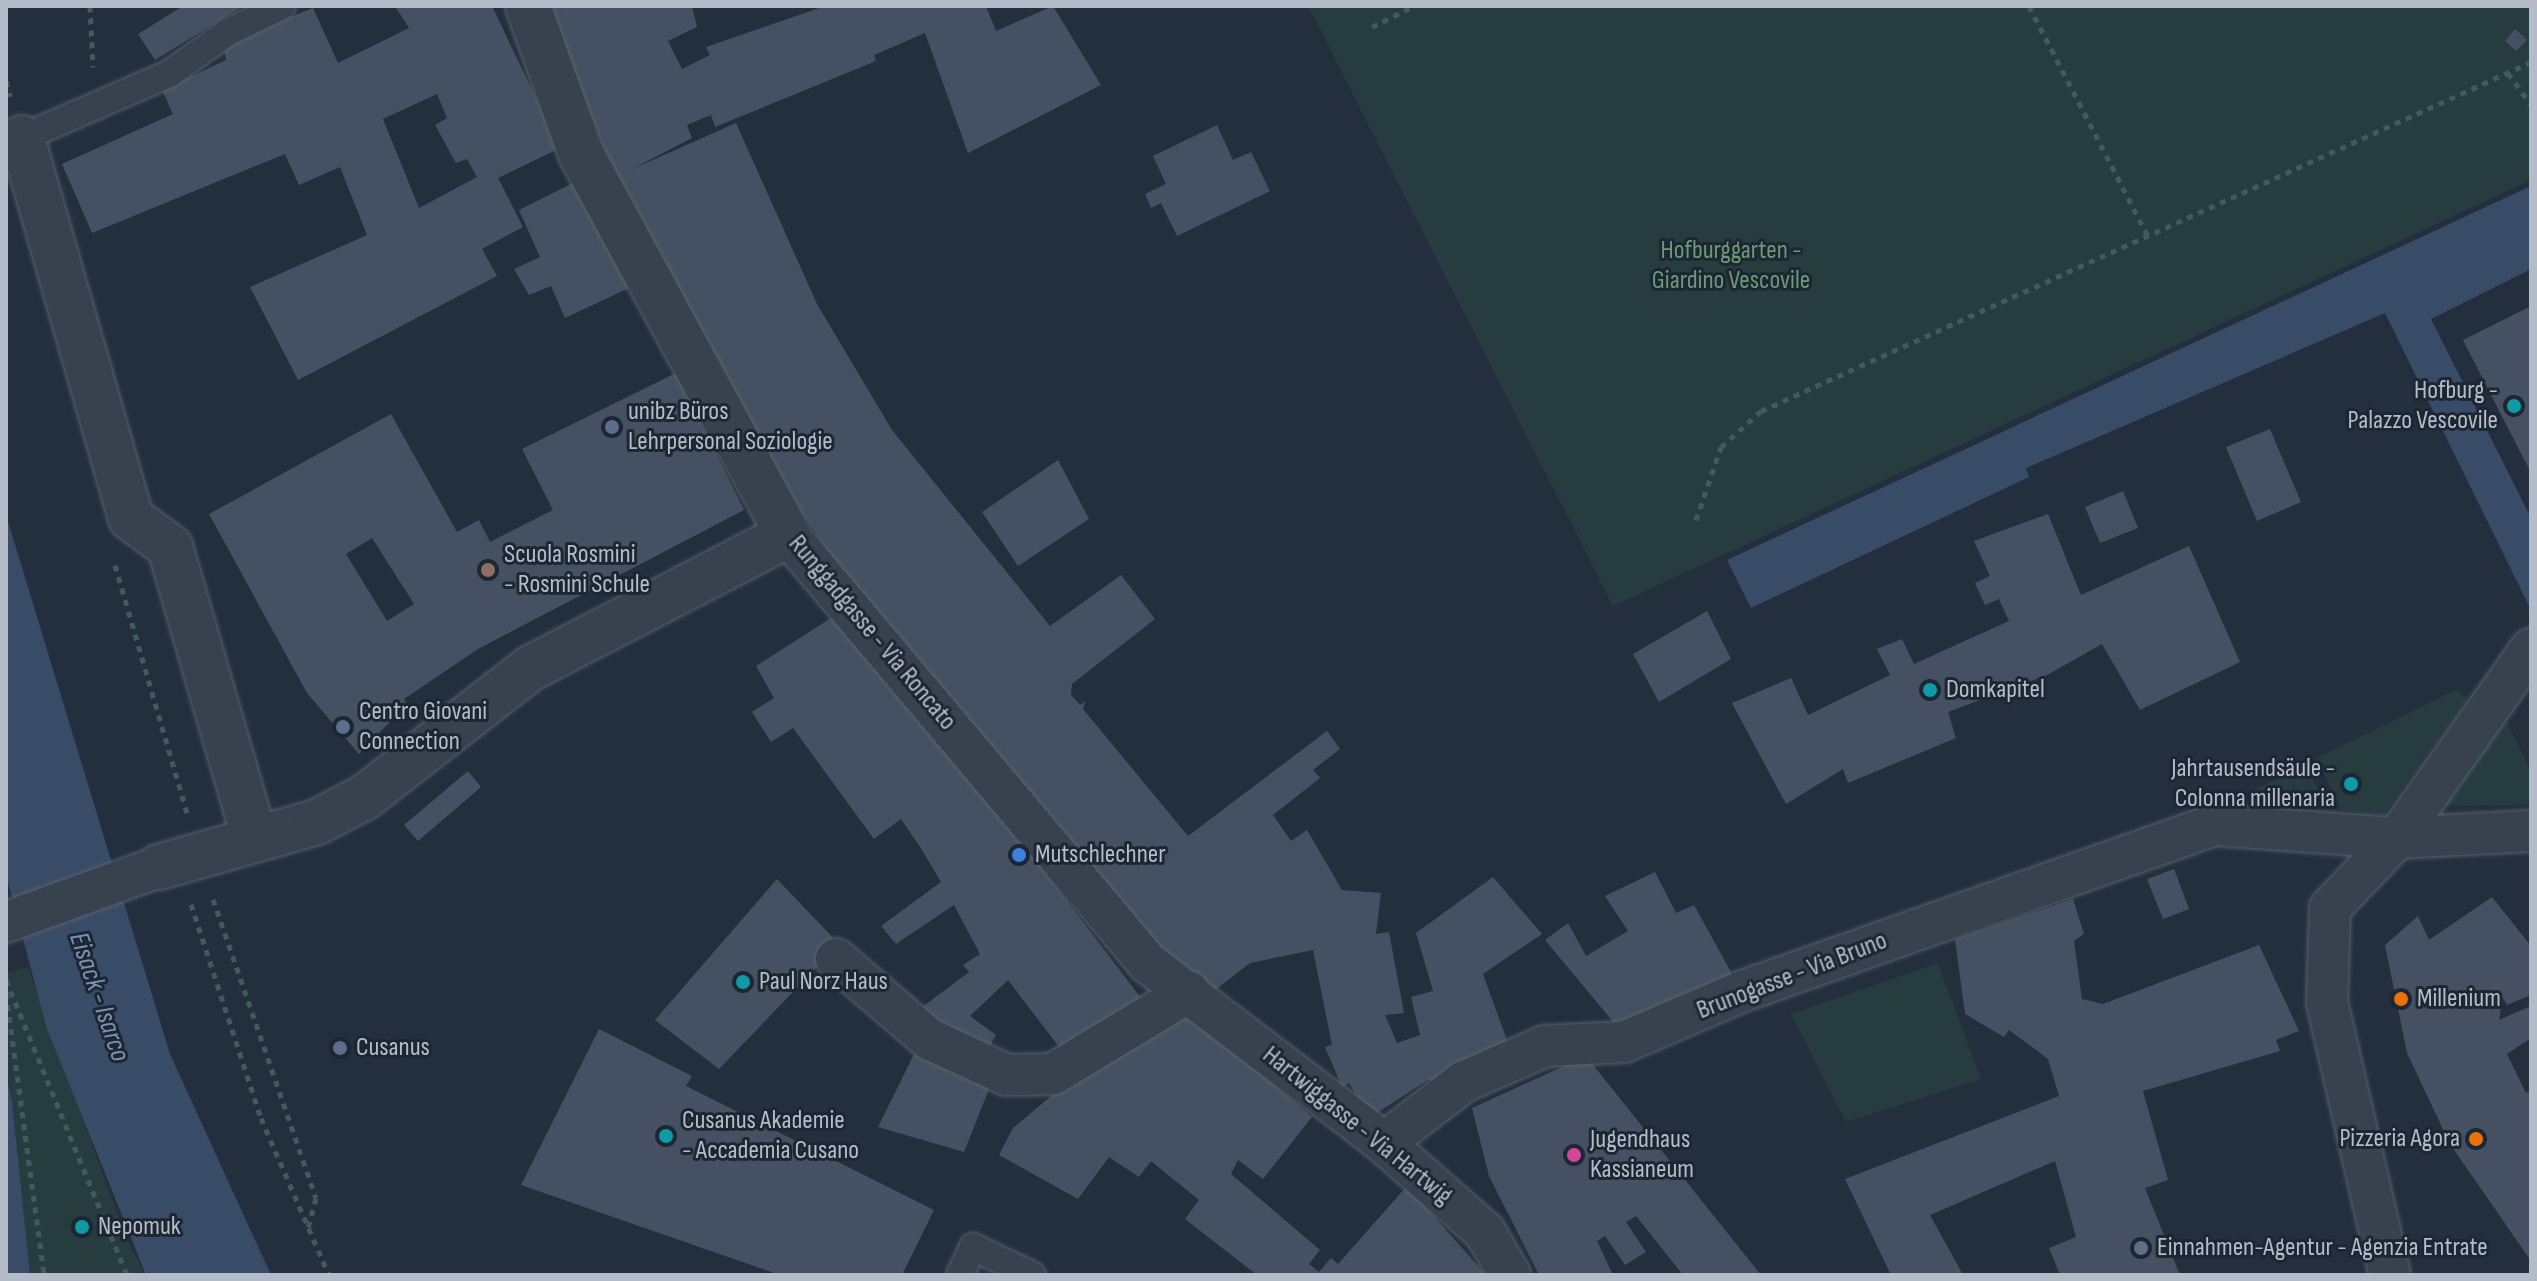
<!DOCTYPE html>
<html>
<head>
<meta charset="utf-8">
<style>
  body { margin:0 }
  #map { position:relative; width:2537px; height:1281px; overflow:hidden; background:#242f3e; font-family:"Sofia Sans Condensed",sans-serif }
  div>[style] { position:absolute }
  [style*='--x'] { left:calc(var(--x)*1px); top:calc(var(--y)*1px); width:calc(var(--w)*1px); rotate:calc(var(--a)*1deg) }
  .green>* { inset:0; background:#263c3f }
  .water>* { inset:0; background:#394c67 }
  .building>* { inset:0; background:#455162 }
  .path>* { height:5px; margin-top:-2.5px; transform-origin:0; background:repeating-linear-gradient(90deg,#44595c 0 6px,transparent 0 12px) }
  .roads { filter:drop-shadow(0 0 2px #565f6c) drop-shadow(0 0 2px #565f6c) }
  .service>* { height:26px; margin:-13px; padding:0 13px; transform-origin:13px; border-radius:13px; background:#38414e }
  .pedestrian>* { height:40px; margin:-20px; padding:0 20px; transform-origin:20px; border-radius:20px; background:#38414e }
  .minor>* { height:44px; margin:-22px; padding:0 22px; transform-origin:22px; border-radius:22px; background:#38414e }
  .dots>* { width:22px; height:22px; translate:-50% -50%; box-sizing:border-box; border:4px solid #1d2633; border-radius:50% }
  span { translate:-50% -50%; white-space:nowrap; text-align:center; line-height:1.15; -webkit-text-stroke:6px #1d2633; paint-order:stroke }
  .park-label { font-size:26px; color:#6b9a76 }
  .poi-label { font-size:26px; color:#b4bcc9 }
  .right { translate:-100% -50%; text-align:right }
  .left { translate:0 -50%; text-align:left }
  .street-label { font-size:26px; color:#b4bcc9 }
  .water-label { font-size:28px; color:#7c92b1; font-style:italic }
  .frame { position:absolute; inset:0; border:8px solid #b4bcc9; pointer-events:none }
</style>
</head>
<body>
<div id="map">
  <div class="green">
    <div style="clip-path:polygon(1308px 6px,2531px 6px,2531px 180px,1613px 606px)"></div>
    <div style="clip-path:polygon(2455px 690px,2468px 698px,2384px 815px,2341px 810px,2317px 758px)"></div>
    <div style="clip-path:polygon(2506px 719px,2531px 772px,2531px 805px,2440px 806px)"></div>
    <div style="clip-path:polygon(2306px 765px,2327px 809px,2249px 805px,2250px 792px)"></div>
    <div style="clip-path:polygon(1938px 963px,1981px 1079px,1846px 1122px,1791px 1014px)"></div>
    <div style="clip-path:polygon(28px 967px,124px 1232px,145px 1275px,30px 1275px,6px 1076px,6px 973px)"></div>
  </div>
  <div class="water">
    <div style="clip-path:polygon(2531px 186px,2531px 269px,2431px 319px,2531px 518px,2531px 610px,2385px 313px,2026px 468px,2029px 477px,1751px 608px,1727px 560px)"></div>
    <div style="clip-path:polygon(6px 515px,170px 1054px,271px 1275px,146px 1275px,47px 1029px,6px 875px)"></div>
    <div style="clip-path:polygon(6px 1076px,12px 1102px,30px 1275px,6px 1275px)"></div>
  </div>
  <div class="building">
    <div style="clip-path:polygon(183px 6px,243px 6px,155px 60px,138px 34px)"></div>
    <div style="clip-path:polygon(evenodd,395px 6px,492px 6px,560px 148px,498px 178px,523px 227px,482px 249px,497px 276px,298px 380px,250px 287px,367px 235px,340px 167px,299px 185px,285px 154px,92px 233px,62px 164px,173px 114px,162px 90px,226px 60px,223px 44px,313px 8px,338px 63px,409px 28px,395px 6px,437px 94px,447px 118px,435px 125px,456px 163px,467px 159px,477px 177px,419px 208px,383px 119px,437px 94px)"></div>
    <div style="clip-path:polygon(549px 6px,692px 6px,697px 27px,668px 41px,682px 69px,710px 55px,706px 47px,825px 6px,986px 6px,996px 31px,1053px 6px,1101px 85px,968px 153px,925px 33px,874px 55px,876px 61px,715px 127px,711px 115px,687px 125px,692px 138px,630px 170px,736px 123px,817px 304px,892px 430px,1050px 626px,1121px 575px,1155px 619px,1072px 684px,1071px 695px,1080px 705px,1085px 701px,1083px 709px,1188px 836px,1327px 731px,1340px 749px,1313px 770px,1320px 778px,1273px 815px,1291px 841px,1307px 830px,1342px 890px,1381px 893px,1376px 934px,1389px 932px,1404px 1013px,1385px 1015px,1397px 1043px,1420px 1035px,1411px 997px,1433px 991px,1416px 933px,1493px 877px,1542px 934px,1483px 974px,1509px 1046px,1444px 1082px,1428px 1080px,1369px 1118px,1349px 1083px,1342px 1087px,1325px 1047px,1332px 1045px,1313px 950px,1250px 963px,1210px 994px,1157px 943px,838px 567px,790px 495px,615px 177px)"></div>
    <div style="clip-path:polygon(2515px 29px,2527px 40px,2516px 51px,2505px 41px)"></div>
    <div style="clip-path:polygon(1217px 125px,1233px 160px,1251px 152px,1270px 191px,1177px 236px,1161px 203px,1151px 208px,1145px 194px,1166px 184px,1153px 156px)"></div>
    <div style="clip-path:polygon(579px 180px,631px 287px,565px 318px,551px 286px,529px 295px,514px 269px,540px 257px,519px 210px)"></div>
    <div style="clip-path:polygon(2531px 306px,2531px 473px,2463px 340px)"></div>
    <div style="clip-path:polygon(evenodd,676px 373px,744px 510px,478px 649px,404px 699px,407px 704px,359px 754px,307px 693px,209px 514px,391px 414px,457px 532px,479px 520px,490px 542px,553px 510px,522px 449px,676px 373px,372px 538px,414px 604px,387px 621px,346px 554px,372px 538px)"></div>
    <div style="clip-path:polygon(2270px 429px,2301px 502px,2257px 521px,2226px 447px)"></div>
    <div style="clip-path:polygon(1058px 460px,1089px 519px,1018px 566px,982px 512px)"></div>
    <div style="clip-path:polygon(2123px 491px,2138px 528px,2100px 543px,2085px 507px)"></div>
    <div style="clip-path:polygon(2048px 514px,2081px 595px,2189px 546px,2240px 662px,2140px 710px,2102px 644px,2047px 675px,1948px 712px,1956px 738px,1848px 783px,1843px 769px,1786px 804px,1732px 703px,1791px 678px,1808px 715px,1890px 675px,1877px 649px,1902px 639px,1914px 664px,2009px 621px,1999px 599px,1985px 605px,1975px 583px,1990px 576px,1974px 541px)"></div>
    <div style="clip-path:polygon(1707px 611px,1731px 659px,1659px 702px,1633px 654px)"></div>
    <div style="clip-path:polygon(831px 618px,940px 735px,1148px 1007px,1069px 1060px,1008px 980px,970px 1016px,996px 1035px,984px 1057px,913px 1014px,969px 972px,963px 965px,980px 954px,954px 905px,896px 944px,881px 926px,941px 882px,922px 850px,901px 819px,874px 839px,793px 728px,771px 742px,752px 712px,774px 698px,756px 666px)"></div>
    <div style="clip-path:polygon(468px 771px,481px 787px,418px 841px,404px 825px)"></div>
    <div style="clip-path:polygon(2174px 869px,2189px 909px,2163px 919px,2147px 879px)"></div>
    <div style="clip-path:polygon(1655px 872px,1676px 913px,1694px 905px,1736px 981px,1620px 1030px,1545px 940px,1568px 923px,1586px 956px,1628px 931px,1605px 896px)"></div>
    <div style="clip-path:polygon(777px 879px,839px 944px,719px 1069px,655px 1020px)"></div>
    <div style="clip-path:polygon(2492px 897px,2531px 946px,2531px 995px,2507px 1005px,2503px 998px,2499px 1020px,2531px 1006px,2531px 1038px,2507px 1054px,2526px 1093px,2531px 1090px,2531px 1261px,2450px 1144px,2407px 1053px,2385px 945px,2418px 916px,2429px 940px)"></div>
    <div style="clip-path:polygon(2073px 899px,2084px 934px,2074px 941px,2082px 999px,2103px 1004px,2259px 945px,2299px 1031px,2276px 1040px,2280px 1051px,2143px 1091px,2168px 1180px,2145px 1188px,2180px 1275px,2060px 1275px,2049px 1248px,2076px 1237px,2055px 1161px,1930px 1215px,1963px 1275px,1891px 1275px,1845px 1179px,2059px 1096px,2048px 1059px,2009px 1030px,2004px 1037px,1965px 1014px,1955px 939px)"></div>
    <div style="clip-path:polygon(1187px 1011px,1312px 1117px,1263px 1179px,1238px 1160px,1231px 1174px,1320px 1250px,1309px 1264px,1319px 1272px,1331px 1258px,1338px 1264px,1407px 1186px,1486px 1275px,1257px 1275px,1185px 1219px,1199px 1200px,1151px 1161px,1139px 1177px,1109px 1157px,1078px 1199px,999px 1155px,1013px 1128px,1056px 1092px)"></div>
    <div style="clip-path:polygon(599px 1029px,692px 1076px,686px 1086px,934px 1210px,902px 1275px,780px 1275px,521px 1185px)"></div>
    <div style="clip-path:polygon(919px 1044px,991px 1084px,964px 1152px,878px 1127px)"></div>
    <div style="clip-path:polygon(1586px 1056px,1761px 1275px,1683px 1275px,1636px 1216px,1626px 1222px,1646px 1252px,1625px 1265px,1605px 1236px,1597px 1241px,1613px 1275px,1539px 1275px,1489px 1176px,1472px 1108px)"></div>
  </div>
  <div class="path">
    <div style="--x:90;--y:6;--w:61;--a:87.2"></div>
    <div style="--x:2029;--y:6;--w:263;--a:62.7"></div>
    <div style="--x:1372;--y:27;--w:47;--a:-26.6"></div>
    <div style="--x:2508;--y:73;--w:39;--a:54"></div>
    <div style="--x:6;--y:81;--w:16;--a:75"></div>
    <div style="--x:1696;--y:520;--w:77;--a:-71.1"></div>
    <div style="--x:1721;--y:447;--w:54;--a:-42"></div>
    <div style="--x:1761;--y:411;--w:845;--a:-24.38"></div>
    <div style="--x:115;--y:565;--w:258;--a:73.8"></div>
    <div style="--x:213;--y:899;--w:316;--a:71"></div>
    <div style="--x:316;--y:1198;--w:34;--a:105"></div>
    <div style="--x:191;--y:904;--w:225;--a:71.9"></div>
    <div style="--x:261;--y:1118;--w:171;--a:66.6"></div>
    <div style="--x:6;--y:980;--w:319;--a:67.7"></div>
    <div style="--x:6;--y:993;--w:285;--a:82.3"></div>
    <div style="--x:2178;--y:1275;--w:2;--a:-27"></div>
  </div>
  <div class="roads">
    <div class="service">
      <div style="--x:22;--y:138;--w:160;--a:-23.5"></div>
      <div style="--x:169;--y:74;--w:72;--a:-35.4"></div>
      <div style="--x:228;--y:32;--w:60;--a:-25.7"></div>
      <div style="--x:960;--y:1275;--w:31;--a:-65"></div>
      <div style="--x:973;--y:1247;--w:65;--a:25.4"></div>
    </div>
    <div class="pedestrian">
      <div style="--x:788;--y:535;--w:559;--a:49.93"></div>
      <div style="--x:1148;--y:963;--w:297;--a:37.3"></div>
      <div style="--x:1384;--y:1143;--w:135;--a:41.4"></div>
      <div style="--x:1485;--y:1232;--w:50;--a:59.8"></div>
      <div style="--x:6;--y:922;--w:163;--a:-19.8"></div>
      <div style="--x:836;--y:959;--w:123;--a:40.7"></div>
      <div style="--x:929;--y:1039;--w:86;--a:24.8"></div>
      <div style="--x:1007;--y:1075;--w:46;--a:-1.2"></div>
      <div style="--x:1053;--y:1074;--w:159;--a:-31.1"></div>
      <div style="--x:1384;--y:1143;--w:100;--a:-37.7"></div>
      <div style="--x:1463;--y:1082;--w:90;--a:-23.7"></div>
      <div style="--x:1545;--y:1046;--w:79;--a:-2.9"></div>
      <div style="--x:1624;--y:1042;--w:129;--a:-23.2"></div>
      <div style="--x:1743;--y:991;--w:499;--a:-19.4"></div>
      <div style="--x:2214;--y:825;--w:183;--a:4.1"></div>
      <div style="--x:2397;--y:838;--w:134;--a:-3"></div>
      <div style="--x:2390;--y:1275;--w:279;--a:-103"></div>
      <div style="--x:2327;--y:1003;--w:95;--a:-88.2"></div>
      <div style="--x:2330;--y:908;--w:97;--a:-46.3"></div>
      <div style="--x:2397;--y:838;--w:232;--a:-54.7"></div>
    </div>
    <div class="minor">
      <div style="--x:22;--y:138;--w:395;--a:74"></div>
      <div style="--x:131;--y:518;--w:49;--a:36.6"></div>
      <div style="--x:170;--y:547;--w:305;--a:73.8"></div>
      <div style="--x:159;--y:867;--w:164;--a:-15.9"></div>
      <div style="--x:317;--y:822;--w:54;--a:-27.5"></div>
      <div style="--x:365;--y:797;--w:210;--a:-37.9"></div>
      <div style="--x:531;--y:668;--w:289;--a:-27.4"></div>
      <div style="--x:788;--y:535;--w:434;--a:-118.5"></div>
      <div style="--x:581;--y:154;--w:157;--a:-109.7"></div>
    </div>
  </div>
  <div class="dots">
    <div style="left:2514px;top:406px;background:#0f9aa8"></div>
    <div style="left:612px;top:427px;background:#5c6f8a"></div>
    <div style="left:488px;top:570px;background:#8d6e63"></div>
    <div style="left:1930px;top:690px;background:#0f9aa8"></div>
    <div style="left:343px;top:727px;background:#5c6f8a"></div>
    <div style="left:2351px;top:784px;background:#0f9aa8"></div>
    <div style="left:1019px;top:855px;background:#3f7fe0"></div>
    <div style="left:743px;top:982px;background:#0f9aa8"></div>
    <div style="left:2401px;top:999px;background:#e8710a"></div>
    <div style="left:340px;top:1048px;background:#5c6f8a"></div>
    <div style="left:666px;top:1136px;background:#0f9aa8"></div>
    <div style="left:2476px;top:1139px;background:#e8710a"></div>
    <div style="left:1574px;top:1155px;background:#d1479c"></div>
    <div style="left:82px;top:1227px;background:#0f9aa8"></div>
    <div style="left:2141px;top:1248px;background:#5c6f8a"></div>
  </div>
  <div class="park-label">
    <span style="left:1731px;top:266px">Hofburggarten -<br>Giardino Vescovile</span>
  </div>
  <div class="poi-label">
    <span class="right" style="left:2498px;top:406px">Hofburg -<br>Palazzo Vescovile</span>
    <span class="left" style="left:628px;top:427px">unibz Büros<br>Lehrpersonal Soziologie</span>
    <span class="left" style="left:504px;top:570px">Scuola Rosmini<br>- Rosmini Schule</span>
    <span class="left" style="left:1946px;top:690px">Domkapitel</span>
    <span class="left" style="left:359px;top:727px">Centro Giovani<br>Connection</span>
    <span class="right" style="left:2335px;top:784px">Jahrtausendsäule -<br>Colonna millenaria</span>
    <span class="left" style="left:1035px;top:855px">Mutschlechner</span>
    <span class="left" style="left:759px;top:982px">Paul Norz Haus</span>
    <span class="left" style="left:2417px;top:999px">Millenium</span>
    <span class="left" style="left:356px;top:1048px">Cusanus</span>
    <span class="left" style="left:682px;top:1136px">Cusanus Akademie<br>- Accademia Cusano</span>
    <span class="right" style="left:2460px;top:1139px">Pizzeria Agora</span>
    <span class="left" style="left:1590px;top:1155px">Jugendhaus<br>Kassianeum</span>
    <span class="left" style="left:98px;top:1227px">Nepomuk</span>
    <span class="left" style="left:2157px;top:1248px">Einnahmen-Agentur - Agenzia Entrate</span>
  </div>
  <div class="street-label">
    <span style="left:872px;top:633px;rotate:50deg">Runggadgasse - Via Roncato</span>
    <span style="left:1792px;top:976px;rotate:-21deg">Brunogasse - Via Bruno</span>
    <span style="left:1357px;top:1126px;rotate:39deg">Hartwiggasse - Via Hartwig</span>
  </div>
  <div class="water-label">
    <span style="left:99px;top:997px;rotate:71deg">Eisack - Isarco</span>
  </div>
  <div class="frame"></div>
</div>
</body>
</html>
